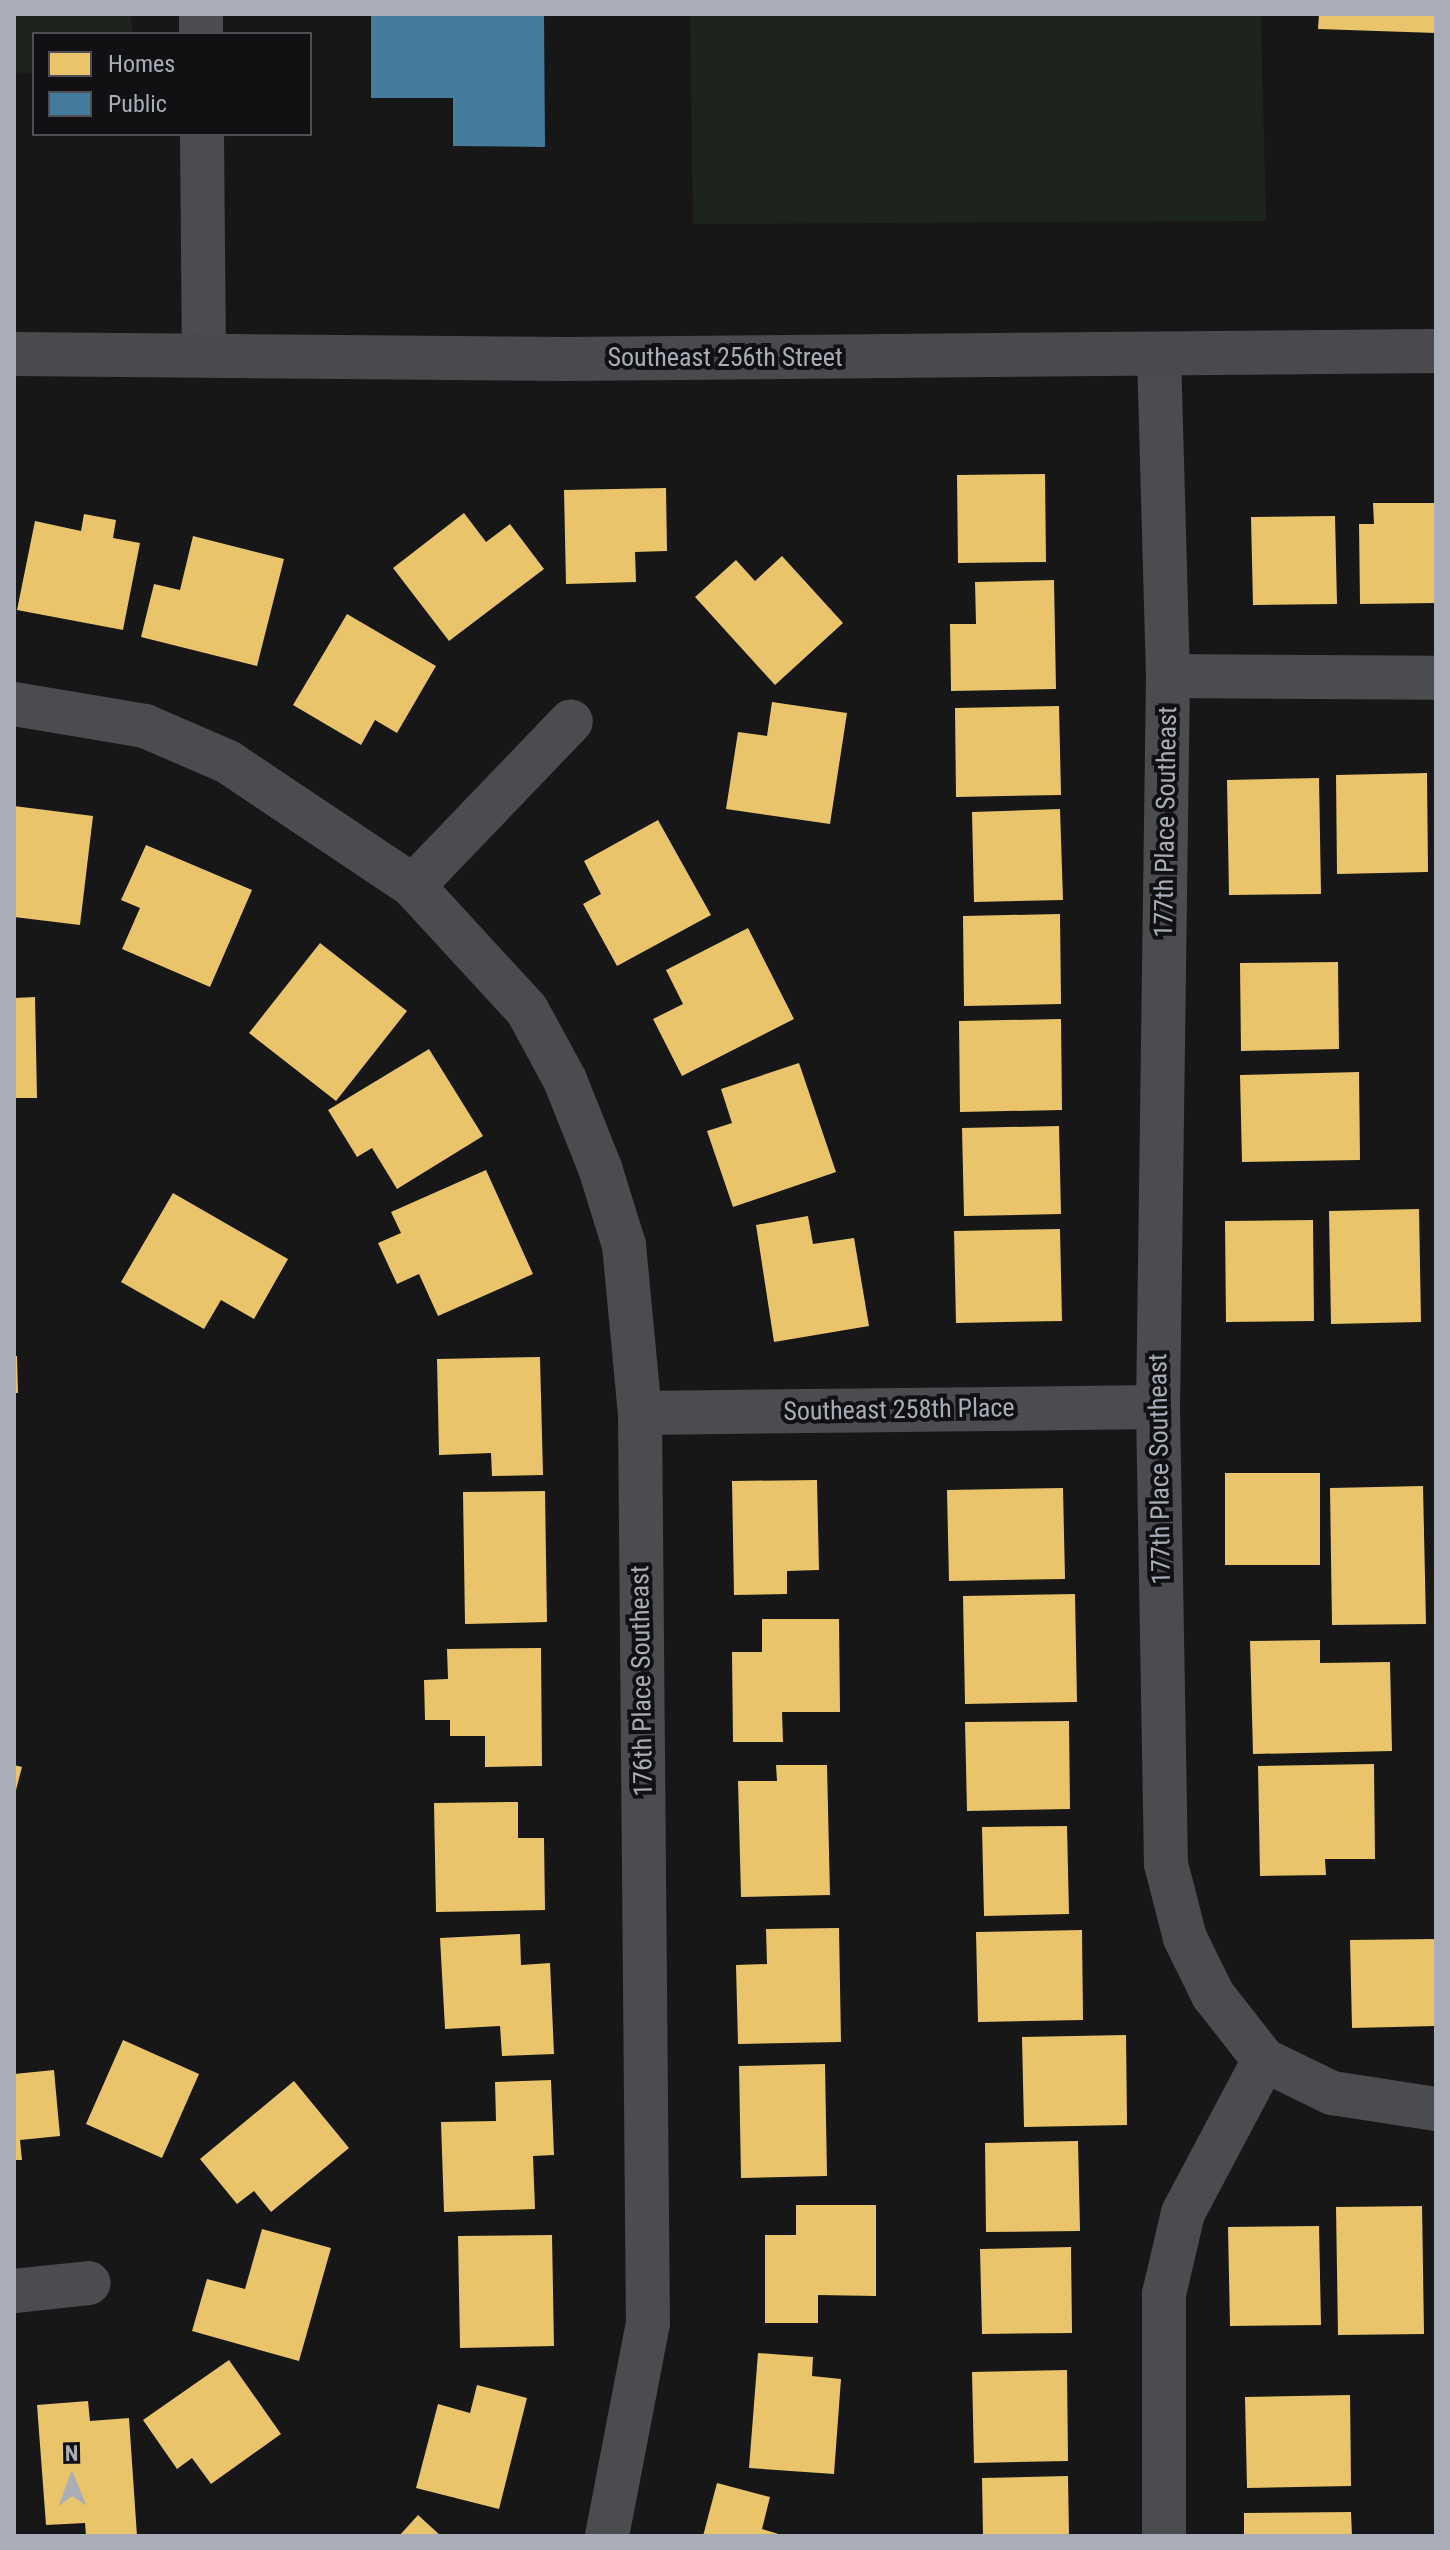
<!DOCTYPE html>
<html>
<head>
<meta charset="utf-8">
<style>
  body { margin:0 }
  #map { position:relative; width:1450px; height:2550px; overflow:hidden; background:#171717; font-family:"Roboto Condensed",sans-serif }
  div>[style] { position:absolute }
  [style*='--x'] { left:calc(var(--x)*1px); top:calc(var(--y)*1px); width:calc(var(--w)*1px); rotate:calc(var(--a)*1deg) }
  .green>* { inset:0; background:#1d241e }
  .homes>* { inset:0; background:#e9c46a }
  .public>* { inset:0; background:#457b9d }
  .street>* { height:44px; margin:-22px; padding:0 22px; transform-origin:22px; border-radius:22px; background:#4b4c50 }
  .secondary>* { height:44px; margin:-22px; padding:0 22px; transform-origin:22px; border-radius:22px; background:#4a4a4e }
  span { translate:-50% -50%; white-space:nowrap; text-align:center; line-height:1.15; -webkit-text-stroke:8px #111113; paint-order:stroke }
  .street-label { font-size:26px; color:#a8adb8 }
  .frame { position:absolute; inset:0; border:16px solid #a8adb8; pointer-events:none }
  .legend { position:absolute; left:32px; top:32px; width:280px; height:104px; box-sizing:border-box; background:#111113; border:2px solid #4d4f55; margin:0; padding:10px 14px; list-style:none; font-size:24px; color:#a8adb8 }
  .legend li { display:flex; align-items:center; gap:16px; height:40px }
  .legend b { width:40px; border:2px solid #4d4f55 }
  .north { position:absolute; left:32px; top:2438px; width:80px; height:80px; -webkit-text-stroke:6px #111113; paint-order:stroke; rotate:359deg; font-size:22px; font-weight:700; line-height:32px; text-align:center; color:#a8adb8 }
  .north::after { content:''; display:block; margin:auto; width:28px; height:36px; background:#a8adb8; clip-path:polygon(50% 0,100% 100%,50% 72%,0 100%) }
</style>
</head>
<body>
<div id="map">
  <div class="green">
    <div style="clip-path:polygon(14px 14px,131px 14px,132px 34px,34px 34px,34px 74px,14px 72px)"></div>
    <div style="clip-path:polygon(690px 14px,1261px 14px,1266px 221px,693px 224px)"></div>
  </div>
  <div class="homes">
    <div style="clip-path:polygon(1319px 14px,1436px 14px,1436px 33px,1318px 29px)"></div>
    <div style="clip-path:polygon(1045px 474px,1046px 562px,958px 563px,957px 475px)"></div>
    <div style="clip-path:polygon(666px 488px,667px 551px,635px 552px,636px 582px,566px 584px,564px 490px)"></div>
    <div style="clip-path:polygon(1373px 503px,1436px 503px,1436px 603px,1360px 604px,1359px 524px,1374px 524px)"></div>
    <div style="clip-path:polygon(464px 513px,486px 542px,510px 524px,544px 569px,449px 641px,393px 568px)"></div>
    <div style="clip-path:polygon(84px 514px,116px 520px,113px 538px,140px 543px,123px 630px,17px 610px,35px 521px,81px 531px)"></div>
    <div style="clip-path:polygon(1335px 516px,1337px 604px,1253px 605px,1251px 517px)"></div>
    <div style="clip-path:polygon(193px 536px,284px 559px,257px 666px,141px 637px,154px 584px,180px 590px)"></div>
    <div style="clip-path:polygon(782px 556px,843px 623px,775px 685px,695px 597px,736px 560px,755px 581px)"></div>
    <div style="clip-path:polygon(1054px 580px,1056px 689px,951px 691px,950px 624px,976px 624px,975px 582px)"></div>
    <div style="clip-path:polygon(347px 614px,436px 666px,397px 733px,375px 720px,361px 745px,293px 705px)"></div>
    <div style="clip-path:polygon(772px 702px,847px 713px,830px 824px,726px 809px,738px 732px,767px 736px)"></div>
    <div style="clip-path:polygon(1059px 706px,1061px 795px,956px 797px,955px 708px)"></div>
    <div style="clip-path:polygon(1427px 773px,1428px 872px,1337px 874px,1336px 775px)"></div>
    <div style="clip-path:polygon(1319px 778px,1321px 894px,1229px 895px,1227px 780px)"></div>
    <div style="clip-path:polygon(14px 806px,93px 816px,80px 925px,14px 917px)"></div>
    <div style="clip-path:polygon(1060px 809px,1063px 900px,974px 902px,972px 812px)"></div>
    <div style="clip-path:polygon(658px 820px,711px 915px,617px 966px,583px 904px,601px 894px,584px 861px)"></div>
    <div style="clip-path:polygon(146px 845px,252px 890px,210px 987px,122px 949px,140px 908px,121px 900px)"></div>
    <div style="clip-path:polygon(1060px 914px,1061px 1004px,964px 1006px,963px 916px)"></div>
    <div style="clip-path:polygon(748px 928px,794px 1019px,682px 1076px,653px 1019px,683px 1004px,666px 970px)"></div>
    <div style="clip-path:polygon(320px 943px,407px 1011px,336px 1101px,249px 1033px)"></div>
    <div style="clip-path:polygon(1338px 962px,1339px 1049px,1241px 1051px,1240px 963px)"></div>
    <div style="clip-path:polygon(35px 997px,37px 1098px,14px 1098px,14px 998px)"></div>
    <div style="clip-path:polygon(1061px 1019px,1062px 1110px,960px 1112px,959px 1021px)"></div>
    <div style="clip-path:polygon(429px 1049px,483px 1136px,397px 1189px,372px 1148px,357px 1157px,328px 1110px)"></div>
    <div style="clip-path:polygon(799px 1063px,836px 1172px,733px 1207px,707px 1131px,732px 1123px,721px 1089px)"></div>
    <div style="clip-path:polygon(1359px 1072px,1360px 1160px,1242px 1162px,1240px 1075px)"></div>
    <div style="clip-path:polygon(1059px 1126px,1061px 1214px,964px 1216px,962px 1128px)"></div>
    <div style="clip-path:polygon(486px 1170px,533px 1274px,438px 1316px,419px 1274px,397px 1284px,378px 1243px,401px 1233px,391px 1212px)"></div>
    <div style="clip-path:polygon(173px 1193px,288px 1259px,254px 1319px,221px 1300px,204px 1329px,121px 1282px)"></div>
    <div style="clip-path:polygon(1419px 1209px,1421px 1322px,1331px 1324px,1329px 1211px)"></div>
    <div style="clip-path:polygon(808px 1216px,813px 1244px,854px 1238px,869px 1326px,774px 1342px,756px 1225px)"></div>
    <div style="clip-path:polygon(1313px 1220px,1314px 1321px,1226px 1322px,1225px 1221px)"></div>
    <div style="clip-path:polygon(1060px 1229px,1062px 1321px,956px 1323px,954px 1231px)"></div>
    <div style="clip-path:polygon(14px 1356px,17px 1356px,18px 1393px,14px 1393px)"></div>
    <div style="clip-path:polygon(540px 1357px,543px 1475px,492px 1476px,491px 1453px,439px 1455px,437px 1359px)"></div>
    <div style="clip-path:polygon(1225px 1473px,1320px 1473px,1320px 1565px,1225px 1565px)"></div>
    <div style="clip-path:polygon(817px 1480px,819px 1570px,787px 1571px,787px 1594px,734px 1595px,732px 1481px)"></div>
    <div style="clip-path:polygon(1423px 1486px,1426px 1624px,1332px 1625px,1330px 1488px)"></div>
    <div style="clip-path:polygon(1063px 1488px,1065px 1579px,949px 1581px,947px 1490px)"></div>
    <div style="clip-path:polygon(545px 1491px,547px 1622px,465px 1624px,463px 1492px)"></div>
    <div style="clip-path:polygon(1075px 1594px,1077px 1702px,965px 1704px,963px 1596px)"></div>
    <div style="clip-path:polygon(762px 1619px,839px 1619px,840px 1712px,782px 1712px,783px 1742px,733px 1742px,732px 1652px,762px 1652px)"></div>
    <div style="clip-path:polygon(1320px 1640px,1320px 1663px,1390px 1662px,1392px 1751px,1253px 1754px,1250px 1641px)"></div>
    <div style="clip-path:polygon(541px 1648px,542px 1766px,485px 1767px,485px 1736px,450px 1736px,450px 1720px,425px 1720px,424px 1680px,448px 1679px,447px 1649px)"></div>
    <div style="clip-path:polygon(1069px 1721px,1070px 1809px,967px 1811px,965px 1722px)"></div>
    <div style="clip-path:polygon(1374px 1764px,1375px 1859px,1325px 1859px,1326px 1875px,1260px 1876px,1258px 1766px)"></div>
    <div style="clip-path:polygon(14px 1765px,22px 1767px,15px 1794px,14px 1794px)"></div>
    <div style="clip-path:polygon(776px 1765px,827px 1765px,830px 1895px,741px 1897px,738px 1781px,777px 1781px)"></div>
    <div style="clip-path:polygon(518px 1802px,518px 1838px,544px 1838px,545px 1910px,436px 1912px,434px 1803px)"></div>
    <div style="clip-path:polygon(1067px 1826px,1069px 1914px,984px 1916px,982px 1827px)"></div>
    <div style="clip-path:polygon(839px 1928px,841px 2042px,738px 2044px,736px 1965px,767px 1964px,766px 1929px)"></div>
    <div style="clip-path:polygon(1082px 1930px,1083px 2020px,978px 2022px,976px 1932px)"></div>
    <div style="clip-path:polygon(520px 1934px,521px 1965px,550px 1963px,554px 2054px,502px 2056px,500px 2026px,445px 2029px,440px 1938px)"></div>
    <div style="clip-path:polygon(1435px 1939px,1436px 2026px,1352px 2028px,1350px 1940px)"></div>
    <div style="clip-path:polygon(1126px 2035px,1127px 2125px,1024px 2127px,1022px 2037px)"></div>
    <div style="clip-path:polygon(123px 2040px,199px 2074px,162px 2158px,86px 2124px)"></div>
    <div style="clip-path:polygon(825px 2064px,827px 2176px,741px 2178px,739px 2066px)"></div>
    <div style="clip-path:polygon(54px 2070px,60px 2136px,20px 2140px,22px 2160px,14px 2160px,14px 2074px)"></div>
    <div style="clip-path:polygon(551px 2080px,554px 2155px,533px 2156px,535px 2209px,444px 2212px,441px 2122px,496px 2121px,495px 2082px)"></div>
    <div style="clip-path:polygon(294px 2081px,349px 2148px,271px 2212px,254px 2191px,237px 2204px,200px 2159px)"></div>
    <div style="clip-path:polygon(1078px 2141px,1080px 2231px,986px 2232px,985px 2143px)"></div>
    <div style="clip-path:polygon(796px 2205px,876px 2205px,876px 2296px,818px 2295px,818px 2323px,765px 2323px,765px 2235px,796px 2235px)"></div>
    <div style="clip-path:polygon(1422px 2206px,1424px 2334px,1338px 2335px,1336px 2207px)"></div>
    <div style="clip-path:polygon(1319px 2226px,1321px 2325px,1230px 2326px,1228px 2227px)"></div>
    <div style="clip-path:polygon(262px 2229px,331px 2248px,299px 2361px,192px 2331px,207px 2279px,245px 2289px)"></div>
    <div style="clip-path:polygon(552px 2235px,554px 2346px,460px 2348px,458px 2236px)"></div>
    <div style="clip-path:polygon(1071px 2247px,1072px 2333px,982px 2334px,980px 2249px)"></div>
    <div style="clip-path:polygon(758px 2353px,813px 2357px,812px 2376px,841px 2379px,834px 2474px,749px 2468px)"></div>
    <div style="clip-path:polygon(229px 2360px,281px 2434px,211px 2484px,192px 2458px,177px 2469px,143px 2420px)"></div>
    <div style="clip-path:polygon(1067px 2370px,1068px 2461px,974px 2463px,972px 2372px)"></div>
    <div style="clip-path:polygon(477px 2385px,527px 2398px,499px 2509px,416px 2488px,438px 2404px,470px 2413px)"></div>
    <div style="clip-path:polygon(1350px 2395px,1351px 2486px,1247px 2488px,1245px 2397px)"></div>
    <div style="clip-path:polygon(88px 2401px,90px 2421px,129px 2418px,137px 2536px,86px 2536px,85px 2523px,46px 2525px,37px 2405px)"></div>
    <div style="clip-path:polygon(1068px 2476px,1069px 2536px,983px 2536px,982px 2478px)"></div>
    <div style="clip-path:polygon(717px 2483px,770px 2497px,762px 2529px,785px 2536px,703px 2536px)"></div>
    <div style="clip-path:polygon(1351px 2512px,1352px 2536px,1244px 2536px,1244px 2513px)"></div>
    <div style="clip-path:polygon(418px 2515px,441px 2536px,399px 2536px)"></div>
  </div>
  <div class="public">
    <div style="clip-path:polygon(371px 14px,544px 14px,545px 147px,453px 146px,453px 98px,371px 98px)"></div>
  </div>
  <div class="street">
    <div style="--x:201;--y:14;--w:20;--a:90"></div>
    <div style="--x:202;--y:134;--w:221;--a:89.5"></div>
    <div style="--x:1159;--y:354;--w:322;--a:88.4"></div>
    <div style="--x:1168;--y:676;--w:731;--a:90.78"></div>
    <div style="--x:1158;--y:1407;--w:457;--a:89"></div>
    <div style="--x:1166;--y:1864;--w:76;--a:75.6"></div>
    <div style="--x:1185;--y:1938;--w:64;--a:63.8"></div>
    <div style="--x:1213;--y:1995;--w:83;--a:51.9"></div>
    <div style="--x:1264;--y:2060;--w:173;--a:117.9"></div>
    <div style="--x:1183;--y:2213;--w:83;--a:103.2"></div>
    <div style="--x:1164;--y:2294;--w:242;--a:90"></div>
    <div style="--x:1168;--y:676;--w:268;--a:0.4"></div>
    <div style="--x:14;--y:704;--w:133;--a:9.5"></div>
    <div style="--x:145;--y:726;--w:90;--a:23.4"></div>
    <div style="--x:228;--y:762;--w:223;--a:33.8"></div>
    <div style="--x:413;--y:886;--w:168;--a:47.4"></div>
    <div style="--x:527;--y:1010;--w:80;--a:61.5"></div>
    <div style="--x:565;--y:1080;--w:95;--a:68.3"></div>
    <div style="--x:600;--y:1168;--w:81;--a:72.7"></div>
    <div style="--x:624;--y:1245;--w:169;--a:84.6"></div>
    <div style="--x:640;--y:1413;--w:910;--a:89.5"></div>
    <div style="--x:648;--y:2323;--w:217;--a:100.9"></div>
    <div style="--x:413;--y:886;--w:228;--a:-46.2"></div>
    <div style="--x:640;--y:1413;--w:518;--a:-0.66"></div>
    <div style="--x:1264;--y:2060;--w:76;--a:25.9"></div>
    <div style="--x:1332;--y:2093;--w:105;--a:8.7"></div>
    <div style="--x:14;--y:2291;--w:75;--a:-6.1"></div>
  </div>
  <div class="secondary">
    <div style="--x:14;--y:354;--w:551;--a:0.52"></div>
    <div style="--x:565;--y:359;--w:871;--a:-0.53"></div>
  </div>
  <div class="street-label">
    <span style="left:725px;top:358px">Southeast 256th Street</span>
    <span style="left:1166px;top:822px;rotate:-89deg">177th Place Southeast</span>
    <span style="left:899px;top:1410px;rotate:-1deg">Southeast 258th Place</span>
    <span style="left:1160px;top:1469px;rotate:-91deg">177th Place Southeast</span>
    <span style="left:642px;top:1681px;rotate:-91deg">176th Place Southeast</span>
  </div>
  <div class="frame"></div>
  <ul class="legend">
  <li><b style="height:22px;background:#e9c46a"></b>Homes</li>
  <li><b style="height:22px;background:#457b9d"></b>Public</li>
  </ul>
  <div class="north">N</div>
</div>
</body>
</html>
